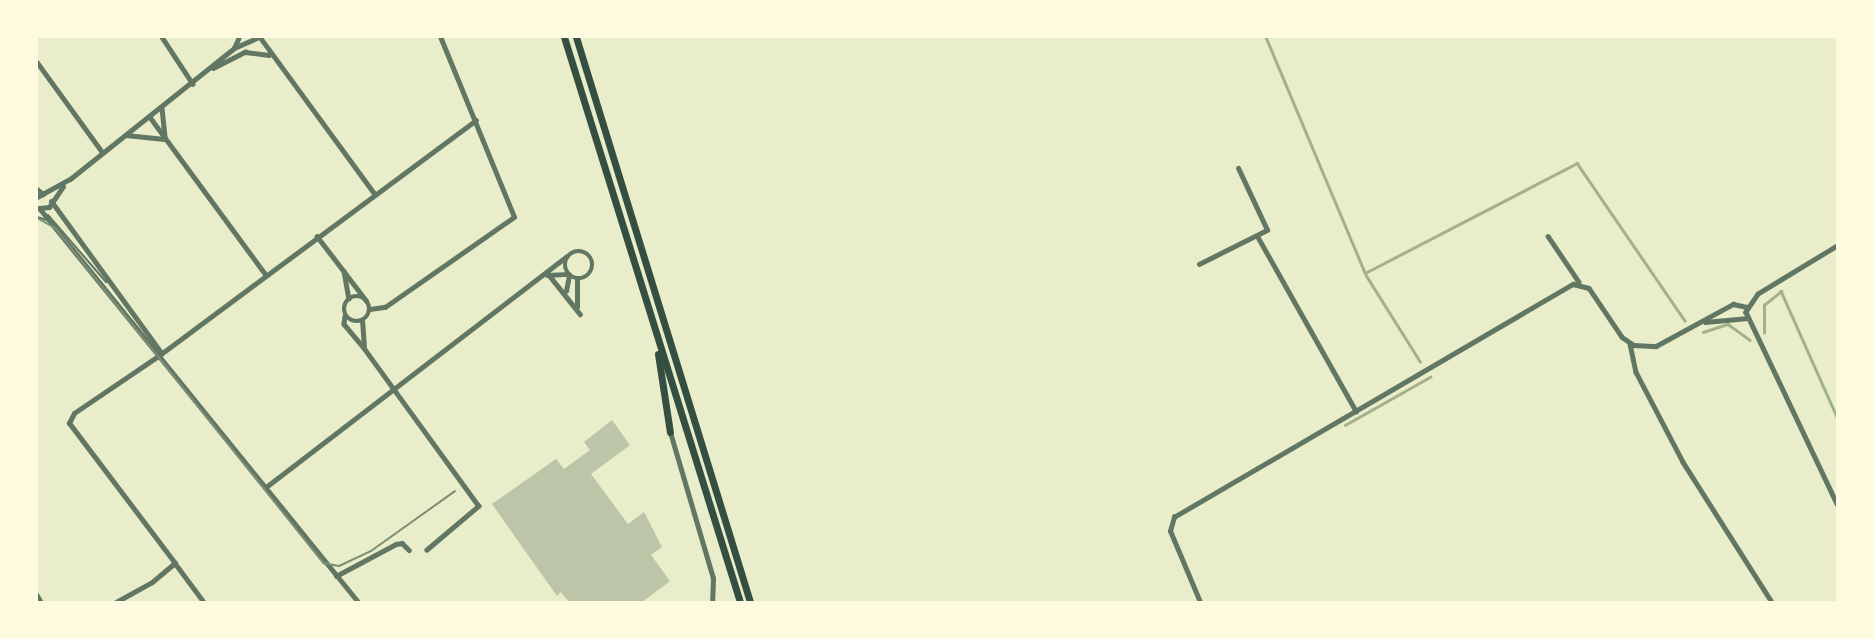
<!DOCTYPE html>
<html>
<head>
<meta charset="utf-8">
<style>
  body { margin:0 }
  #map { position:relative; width:1874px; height:639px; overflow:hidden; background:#e9edc9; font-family:"Nunito Sans",sans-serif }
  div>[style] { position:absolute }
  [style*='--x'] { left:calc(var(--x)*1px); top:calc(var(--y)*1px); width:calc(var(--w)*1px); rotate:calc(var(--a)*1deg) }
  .stream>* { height:2.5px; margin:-1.25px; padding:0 1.25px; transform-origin:1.25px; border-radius:1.25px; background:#a3b18a }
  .building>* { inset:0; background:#bcc5a7 }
  .service>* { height:2px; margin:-1px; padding:0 1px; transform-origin:1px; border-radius:1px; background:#617663 }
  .minor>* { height:4.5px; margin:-2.25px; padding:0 2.25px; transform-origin:2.25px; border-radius:2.25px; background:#617663 }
  .minor>.ring { margin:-2.25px; padding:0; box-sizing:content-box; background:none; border:4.5px solid #617663; border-radius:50% }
  .tertiary>* { height:5px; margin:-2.5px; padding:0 2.5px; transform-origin:2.5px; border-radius:2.5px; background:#617663 }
  .primary>* { height:7px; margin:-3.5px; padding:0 3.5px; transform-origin:3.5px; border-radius:3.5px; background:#344e41 }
  .tram>* { height:2px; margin:-1px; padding:0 1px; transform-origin:1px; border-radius:1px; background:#7c8e77 }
  span { translate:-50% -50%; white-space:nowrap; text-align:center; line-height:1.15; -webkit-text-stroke:5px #fefae0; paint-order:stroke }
  .frame { position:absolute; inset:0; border:38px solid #fefae0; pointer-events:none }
</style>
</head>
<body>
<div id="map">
  <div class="stream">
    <div style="--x:1266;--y:37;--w:256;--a:67.2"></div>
    <div style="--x:1365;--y:273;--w:239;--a:-27.4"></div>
    <div style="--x:1577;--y:163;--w:191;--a:55.6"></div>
    <div style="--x:1366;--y:275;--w:102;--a:57.9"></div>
    <div style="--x:1703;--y:332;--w:26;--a:-18"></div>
    <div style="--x:1728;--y:324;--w:27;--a:36"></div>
    <div style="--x:1764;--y:333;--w:28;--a:-90"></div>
    <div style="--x:1764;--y:305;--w:22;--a:-39"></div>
    <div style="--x:1781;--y:291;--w:138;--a:66"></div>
    <div style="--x:1345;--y:425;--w:98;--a:-29.5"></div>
  </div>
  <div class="building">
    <div style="clip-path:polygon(612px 420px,630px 445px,591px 474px,628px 524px,644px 512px,662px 547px,651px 555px,670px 581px,642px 602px,569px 602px,561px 592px,557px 596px,492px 504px,556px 459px,564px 469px,590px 450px,584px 442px)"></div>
  </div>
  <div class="service">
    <div style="--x:48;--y:215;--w:89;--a:49.1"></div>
    <div style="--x:37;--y:217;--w:9;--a:18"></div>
  </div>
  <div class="minor">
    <div style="--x:162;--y:37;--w:56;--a:56.6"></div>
    <div style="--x:260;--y:37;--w:195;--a:53.8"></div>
    <div style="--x:37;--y:62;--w:112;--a:54"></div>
    <div style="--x:213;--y:68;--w:36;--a:-27"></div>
    <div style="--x:245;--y:52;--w:24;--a:7"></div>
    <div style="--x:162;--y:108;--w:31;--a:84"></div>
    <div style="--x:150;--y:117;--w:196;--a:53.7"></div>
    <div style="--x:126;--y:135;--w:38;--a:6"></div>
    <div style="--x:37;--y:189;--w:8;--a:40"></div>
    <div style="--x:317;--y:236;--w:81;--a:52.6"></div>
    <div style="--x:1548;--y:236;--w:55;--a:56"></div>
    <div style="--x:1258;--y:237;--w:200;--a:60.6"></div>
    <div style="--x:1837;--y:246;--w:92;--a:148.7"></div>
    <div style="--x:1758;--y:294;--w:22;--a:124"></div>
    <div style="--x:1746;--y:312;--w:212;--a:64.6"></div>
    <div class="ring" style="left:565px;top:251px;width:23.5px;height:23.5px"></div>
    <div style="--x:1199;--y:264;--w:76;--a:-26.6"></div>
    <div style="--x:1267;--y:230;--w:68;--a:-115.1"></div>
    <div style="--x:344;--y:271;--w:28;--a:80"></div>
    <div style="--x:547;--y:275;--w:21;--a:-3"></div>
    <div style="--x:549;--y:275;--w:50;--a:51.5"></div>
    <div style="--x:566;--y:291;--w:16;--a:-79"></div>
    <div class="ring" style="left:344px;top:296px;width:21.5px;height:21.5px"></div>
    <div style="--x:577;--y:307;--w:28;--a:-90"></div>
    <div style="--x:370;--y:309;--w:15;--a:-8"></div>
    <div style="--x:385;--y:307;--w:157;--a:-34.9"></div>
    <div style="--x:514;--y:217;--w:195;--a:-112.3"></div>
    <div style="--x:345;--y:316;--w:8;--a:97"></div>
    <div style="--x:344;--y:324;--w:31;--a:50"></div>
    <div style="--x:364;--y:348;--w:26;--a:-94"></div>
    <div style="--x:1705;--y:322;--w:43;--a:-5.3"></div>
    <div style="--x:1630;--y:344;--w:29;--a:78"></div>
    <div style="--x:1636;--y:372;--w:102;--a:62.4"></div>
    <div style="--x:1683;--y:462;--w:166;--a:57.6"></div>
    <div style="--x:364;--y:348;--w:195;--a:54"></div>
    <div style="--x:479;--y:506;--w:68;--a:139.8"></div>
    <div style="--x:161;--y:354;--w:392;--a:-36.6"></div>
    <div style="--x:266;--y:487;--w:379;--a:-37.5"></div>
    <div style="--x:175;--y:563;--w:49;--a:53.4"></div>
    <div style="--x:336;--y:576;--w:68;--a:-28.1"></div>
    <div style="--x:396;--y:544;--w:6;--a:-9"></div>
    <div style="--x:402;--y:543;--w:10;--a:45"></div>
    <div style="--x:37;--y:595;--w:8;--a:60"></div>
    <div style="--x:1200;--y:602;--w:77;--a:-112.9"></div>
    <div style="--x:1170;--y:531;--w:15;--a:-74"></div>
    <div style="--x:1174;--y:517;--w:462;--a:-30.3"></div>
    <div style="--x:1573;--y:284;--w:16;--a:14"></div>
    <div style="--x:1589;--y:288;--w:59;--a:56"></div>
    <div style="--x:1622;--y:337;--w:14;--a:34"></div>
    <div style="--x:1634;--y:345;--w:22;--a:3"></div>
    <div style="--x:1656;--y:346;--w:88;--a:-28.6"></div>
    <div style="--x:1733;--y:304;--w:14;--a:12"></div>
  </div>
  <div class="tertiary">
    <div style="--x:234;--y:48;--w:12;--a:-66"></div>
    <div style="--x:37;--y:197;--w:38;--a:-29"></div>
    <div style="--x:70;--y:179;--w:210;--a:-38.6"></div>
    <div style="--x:234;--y:48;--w:27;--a:-24"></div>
    <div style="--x:51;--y:201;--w:185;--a:54"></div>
    <div style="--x:39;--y:208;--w:507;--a:51"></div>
    <div style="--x:40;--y:208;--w:9;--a:-6"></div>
    <div style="--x:49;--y:207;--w:25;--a:-56"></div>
    <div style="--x:670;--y:432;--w:152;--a:73.6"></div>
    <div style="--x:713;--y:578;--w:24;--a:92"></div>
    <div style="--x:116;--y:602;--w:41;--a:-29.1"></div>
    <div style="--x:152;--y:582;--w:30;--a:-40"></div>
    <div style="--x:175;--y:563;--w:176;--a:-127.1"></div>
    <div style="--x:69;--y:423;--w:11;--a:-63"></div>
    <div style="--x:74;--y:413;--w:105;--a:-34.1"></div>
  </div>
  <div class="primary">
    <div style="--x:564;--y:37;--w:592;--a:72.7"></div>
    <div style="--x:576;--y:37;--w:591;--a:72.88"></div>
    <div style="--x:658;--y:354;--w:79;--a:81.3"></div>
  </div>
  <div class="tram">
    <div style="--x:37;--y:218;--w:21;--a:29"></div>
    <div style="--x:55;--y:228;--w:429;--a:51.3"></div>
    <div style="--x:323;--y:563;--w:16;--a:11"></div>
    <div style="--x:339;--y:566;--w:35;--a:-25"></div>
    <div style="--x:371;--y:551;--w:103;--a:-35.5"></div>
  </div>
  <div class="frame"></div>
</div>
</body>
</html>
